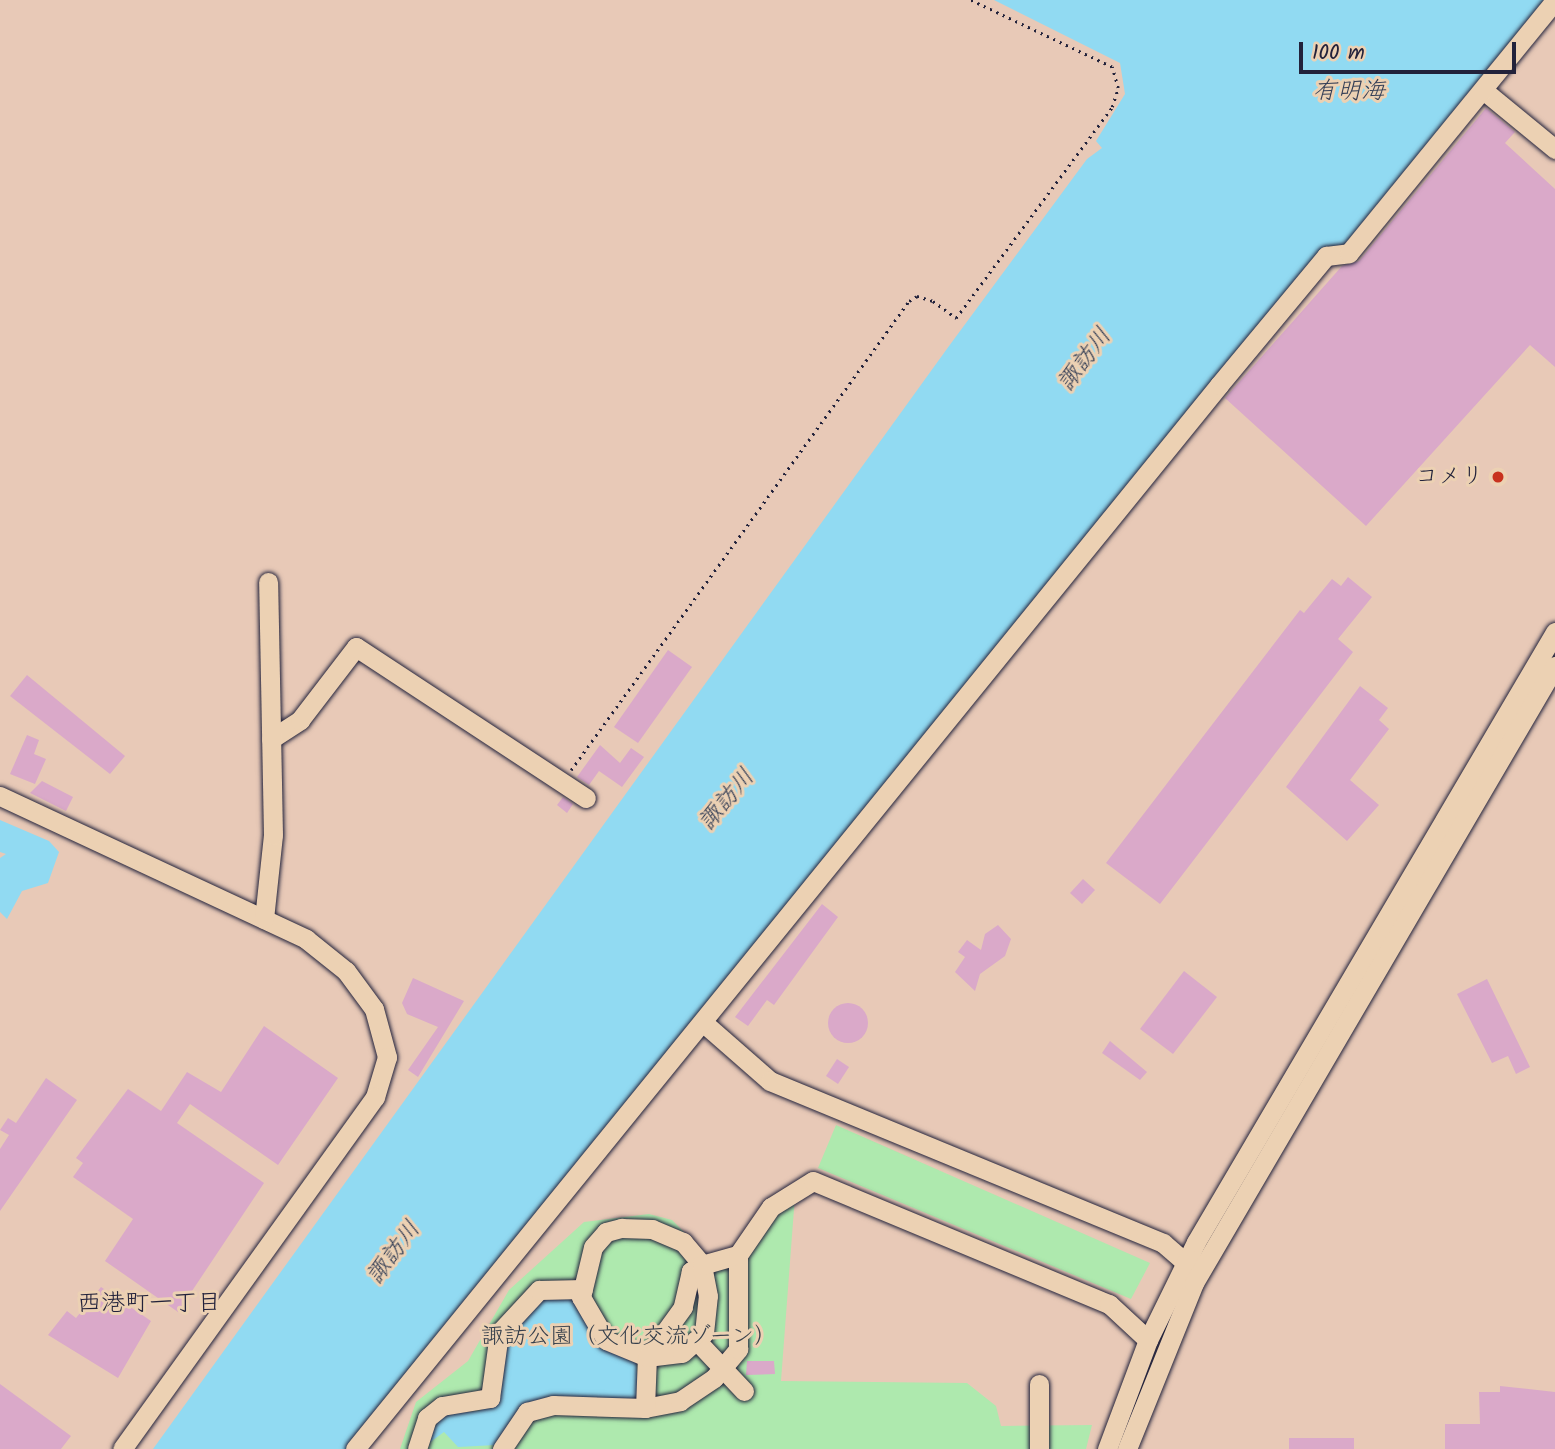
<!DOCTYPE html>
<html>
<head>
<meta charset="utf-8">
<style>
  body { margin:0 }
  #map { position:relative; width:1555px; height:1449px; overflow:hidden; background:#e8c9b7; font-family:Kalam,"Klee One",sans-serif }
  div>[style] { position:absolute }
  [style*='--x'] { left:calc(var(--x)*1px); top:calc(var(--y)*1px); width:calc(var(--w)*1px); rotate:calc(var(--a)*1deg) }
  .green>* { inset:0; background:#aee9ae }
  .water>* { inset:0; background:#91daf2 }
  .building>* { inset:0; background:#daa9c9 }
  .round { border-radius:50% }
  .path>* { height:2.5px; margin-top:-1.25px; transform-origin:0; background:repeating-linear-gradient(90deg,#22223b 0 2px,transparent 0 7px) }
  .roads { filter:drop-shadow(0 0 2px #22223b) drop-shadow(0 0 2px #22223b) }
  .minor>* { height:19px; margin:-9.5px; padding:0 9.5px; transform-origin:9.5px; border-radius:9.5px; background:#ecd1b3 }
  .dots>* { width:19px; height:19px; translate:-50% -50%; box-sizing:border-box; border:4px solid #ecd1b3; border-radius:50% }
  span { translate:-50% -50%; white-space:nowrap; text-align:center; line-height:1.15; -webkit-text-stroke:6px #ecd1b3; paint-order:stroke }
  .poi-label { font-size:23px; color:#22223b }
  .right { translate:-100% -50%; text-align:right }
  .park-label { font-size:23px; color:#37404c }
  .water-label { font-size:24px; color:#333e56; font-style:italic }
  .neighbourhood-label { font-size:24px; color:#22223b }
  .scale { position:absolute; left:1299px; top:42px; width:217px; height:32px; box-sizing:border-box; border:4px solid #22223b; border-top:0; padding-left:9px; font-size:21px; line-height:24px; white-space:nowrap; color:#22223b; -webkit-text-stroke:5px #ecd1b3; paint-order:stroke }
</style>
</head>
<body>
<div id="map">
  <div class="green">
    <div style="clip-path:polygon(836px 1125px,1150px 1263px,1131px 1299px,818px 1168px)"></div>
    <div style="clip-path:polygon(795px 1196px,781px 1381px,967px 1383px,996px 1406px,1001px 1426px,1092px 1425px,1086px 1449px,400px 1449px,416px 1402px,468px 1361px,509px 1290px,584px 1222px,649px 1214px,672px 1220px,710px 1258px,738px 1254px)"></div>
  </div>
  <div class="water">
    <div style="clip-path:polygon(994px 0,1544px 0,453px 1343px,441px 1336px,349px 1449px,153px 1449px,949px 346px,1087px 159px,1102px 148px,1096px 141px,1125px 94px,1120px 63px)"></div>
    <div style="clip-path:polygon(0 820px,49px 841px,59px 852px,48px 883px,22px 891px,7px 919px,0 912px,0 858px,6px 854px,0 852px)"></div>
    <div style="clip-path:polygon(561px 1294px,575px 1300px,593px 1336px,636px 1361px,639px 1399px,551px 1398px,496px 1445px,458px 1447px,444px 1432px,425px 1446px,442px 1414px,479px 1411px,496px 1402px,506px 1334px,540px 1296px)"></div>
  </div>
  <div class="building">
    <div style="clip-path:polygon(1486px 108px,1515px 132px,1505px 143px,1555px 189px,1555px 367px,1530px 345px,1366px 526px,1225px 398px,1342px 266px,1359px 261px)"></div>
    <div style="clip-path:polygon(1348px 577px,1372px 597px,1338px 639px,1353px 652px,1160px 904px,1106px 863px,1300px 610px,1304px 613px,1332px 579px,1341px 586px)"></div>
    <div style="clip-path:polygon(668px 650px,692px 667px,638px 743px,614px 727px)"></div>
    <div style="clip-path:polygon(27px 675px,125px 756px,110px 774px,10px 696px)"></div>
    <div style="clip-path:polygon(1360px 686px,1388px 708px,1379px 720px,1389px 729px,1350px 780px,1379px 805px,1347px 841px,1286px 787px)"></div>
    <div style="clip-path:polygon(27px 735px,39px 740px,34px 754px,46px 759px,35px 784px,10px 774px)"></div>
    <div style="clip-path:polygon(600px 745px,620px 763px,631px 748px,644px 757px,622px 787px,599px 771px,589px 785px,577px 777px)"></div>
    <div style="clip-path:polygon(42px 781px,73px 797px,66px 811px,30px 793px)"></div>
    <div style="clip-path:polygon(563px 797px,573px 804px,567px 813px,557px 805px)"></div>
    <div style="clip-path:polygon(1083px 879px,1095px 890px,1082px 904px,1070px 893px)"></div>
    <div style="clip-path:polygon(822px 904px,838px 917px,774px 1005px,767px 1000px,748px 1026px,735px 1017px)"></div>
    <div style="clip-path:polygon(998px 925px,1011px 939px,1005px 956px,980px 974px,975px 991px,955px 972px,965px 957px,958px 952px,967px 940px,981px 950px,985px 934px)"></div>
    <div style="clip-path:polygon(1184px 971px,1217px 997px,1173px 1054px,1140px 1029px)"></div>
    <div style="clip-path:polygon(413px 978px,464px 1001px,418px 1077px,408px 1070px,438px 1027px,407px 1014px,402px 1003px)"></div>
    <div style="clip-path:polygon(1487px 979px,1530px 1067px,1516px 1074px,1508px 1056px,1492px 1063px,1457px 994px)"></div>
    <div class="round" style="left:828px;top:1003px;width:40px;height:40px"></div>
    <div style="clip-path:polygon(264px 1026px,338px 1078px,278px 1165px,190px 1104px,177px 1123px,264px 1183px,178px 1312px,105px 1261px,133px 1219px,73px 1177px,83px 1163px,76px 1158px,128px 1089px,161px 1111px,187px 1072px,221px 1092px)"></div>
    <div style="clip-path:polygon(1110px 1041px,1147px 1072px,1140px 1080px,1102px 1053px)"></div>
    <div style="clip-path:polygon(837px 1059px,849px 1067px,838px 1084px,826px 1076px)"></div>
    <div style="clip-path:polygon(46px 1078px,77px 1100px,0 1211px,0 1149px,9px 1135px,0 1130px,8px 1118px,16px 1123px)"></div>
    <div style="clip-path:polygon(101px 1287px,151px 1321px,118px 1378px,48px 1335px,67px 1311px,76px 1318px)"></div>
    <div style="clip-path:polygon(747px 1361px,774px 1361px,775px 1374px,746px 1375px)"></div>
    <div style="clip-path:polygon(0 1384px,71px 1436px,61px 1449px,0 1449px)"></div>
    <div style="clip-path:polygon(1500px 1386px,1555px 1392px,1555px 1449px,1445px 1449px,1445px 1424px,1480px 1424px,1479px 1392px,1500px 1392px)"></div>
    <div style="clip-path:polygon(1289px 1438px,1354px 1438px,1354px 1449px,1289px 1449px)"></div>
  </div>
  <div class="path">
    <div style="--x:571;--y:770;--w:578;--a:-54.22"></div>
    <div style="--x:909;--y:301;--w:9;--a:-32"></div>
    <div style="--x:917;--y:296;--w:17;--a:17"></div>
    <div style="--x:933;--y:301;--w:29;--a:36"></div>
    <div style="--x:956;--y:318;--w:262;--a:-53.5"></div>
    <div style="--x:1112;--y:107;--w:20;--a:-72"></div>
    <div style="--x:1118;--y:88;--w:22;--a:-106"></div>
    <div style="--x:1112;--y:67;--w:157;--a:-154.7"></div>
  </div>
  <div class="roads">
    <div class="minor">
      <div style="--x:1488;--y:94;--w:87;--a:39.4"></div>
      <div style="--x:271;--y:739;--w:35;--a:-33"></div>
      <div style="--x:300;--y:720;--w:92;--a:-52.5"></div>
      <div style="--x:356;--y:647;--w:275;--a:33.3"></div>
      <div style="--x:0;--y:796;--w:338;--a:25"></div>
      <div style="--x:306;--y:939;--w:51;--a:38.7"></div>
      <div style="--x:346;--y:971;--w:47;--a:53.6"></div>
      <div style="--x:374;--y:1009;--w:50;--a:74.8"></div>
      <div style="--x:387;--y:1057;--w:42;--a:106.7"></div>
      <div style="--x:375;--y:1097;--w:433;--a:125.7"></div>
      <div style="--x:264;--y:919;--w:84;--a:-83.9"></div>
      <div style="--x:273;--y:835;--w:253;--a:-91.1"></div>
      <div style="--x:706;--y:1025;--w:85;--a:41.2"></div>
      <div style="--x:770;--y:1081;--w:425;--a:22.4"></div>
      <div style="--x:1163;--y:1243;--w:30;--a:41"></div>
      <div style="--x:621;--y:1228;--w:31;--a:2"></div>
      <div style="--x:652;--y:1229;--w:34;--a:23"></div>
      <div style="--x:683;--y:1242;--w:30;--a:50"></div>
      <div style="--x:702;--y:1265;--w:13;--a:151"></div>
      <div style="--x:691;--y:1271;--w:37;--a:103"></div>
      <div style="--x:683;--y:1307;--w:62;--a:125.8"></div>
      <div style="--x:647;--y:1357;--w:44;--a:-157.5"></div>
      <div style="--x:606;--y:1340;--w:50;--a:-120.2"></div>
      <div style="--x:581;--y:1297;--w:51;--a:-76.5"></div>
      <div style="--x:593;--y:1247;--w:20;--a:-49"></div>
      <div style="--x:606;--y:1232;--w:16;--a:-15"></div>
      <div style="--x:696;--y:1340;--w:70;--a:46.7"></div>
      <div style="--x:1039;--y:1384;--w:65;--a:90"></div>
      <div style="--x:645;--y:1408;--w:36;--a:-11"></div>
      <div style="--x:680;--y:1401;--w:41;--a:-34.1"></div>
      <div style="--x:714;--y:1378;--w:38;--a:-50"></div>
      <div style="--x:738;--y:1349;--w:94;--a:-90"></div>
      <div style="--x:355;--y:1449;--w:1371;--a:-50.92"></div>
      <div style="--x:1219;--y:385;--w:168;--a:-50.3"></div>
      <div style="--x:1326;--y:256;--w:23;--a:-7"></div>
      <div style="--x:1349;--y:253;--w:326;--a:-50.8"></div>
      <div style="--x:417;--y:1449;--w:33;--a:-72"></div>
      <div style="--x:427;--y:1418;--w:19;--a:-39"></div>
      <div style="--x:442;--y:1406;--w:49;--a:-9.5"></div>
      <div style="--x:490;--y:1398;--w:66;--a:-82.1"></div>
      <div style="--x:499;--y:1333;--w:59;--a:-47.1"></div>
      <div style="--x:539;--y:1290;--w:44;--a:-1.3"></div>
      <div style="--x:502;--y:1449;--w:45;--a:-56"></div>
      <div style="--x:527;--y:1412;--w:27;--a:-15"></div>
      <div style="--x:553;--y:1405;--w:92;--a:1.9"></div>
      <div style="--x:645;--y:1408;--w:51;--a:-87.8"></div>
      <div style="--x:647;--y:1357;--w:35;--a:-7"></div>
      <div style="--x:682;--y:1353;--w:30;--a:-42"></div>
      <div style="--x:704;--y:1333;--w:37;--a:-84"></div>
      <div style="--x:708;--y:1296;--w:32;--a:-101"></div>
      <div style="--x:702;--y:1265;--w:37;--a:-16"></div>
      <div style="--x:738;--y:1255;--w:58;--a:-55.5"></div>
      <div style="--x:771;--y:1207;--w:49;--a:-31.8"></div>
      <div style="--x:813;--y:1181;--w:321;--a:22.6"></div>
      <div style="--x:1109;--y:1304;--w:53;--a:42.7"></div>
      <div style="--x:1107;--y:1449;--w:116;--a:-69.4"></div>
      <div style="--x:1148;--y:1340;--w:109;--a:-63.9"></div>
      <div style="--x:1196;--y:1242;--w:708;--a:-59.52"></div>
      <div style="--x:1127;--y:1449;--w:179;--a:-68"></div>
      <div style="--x:1194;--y:1283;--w:715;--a:-59.67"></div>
    </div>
  </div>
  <div class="dots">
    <div style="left:1498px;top:477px;background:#c8321e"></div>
  </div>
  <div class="poi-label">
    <span class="right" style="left:1484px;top:477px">コメリ</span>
  </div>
  <div class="park-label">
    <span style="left:629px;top:1337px">諏訪公園（文化交流ゾーン）</span>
  </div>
  <div class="water-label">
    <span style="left:1349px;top:92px">有明海</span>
    <span style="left:1085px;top:360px;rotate:-53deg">諏訪川</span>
    <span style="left:727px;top:800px;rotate:-50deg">諏訪川</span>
    <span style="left:394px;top:1253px;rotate:-53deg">諏訪川</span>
  </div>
  <div class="neighbourhood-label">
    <span style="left:149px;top:1304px">西港町一丁目</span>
  </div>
  <div class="scale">100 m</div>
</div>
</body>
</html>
